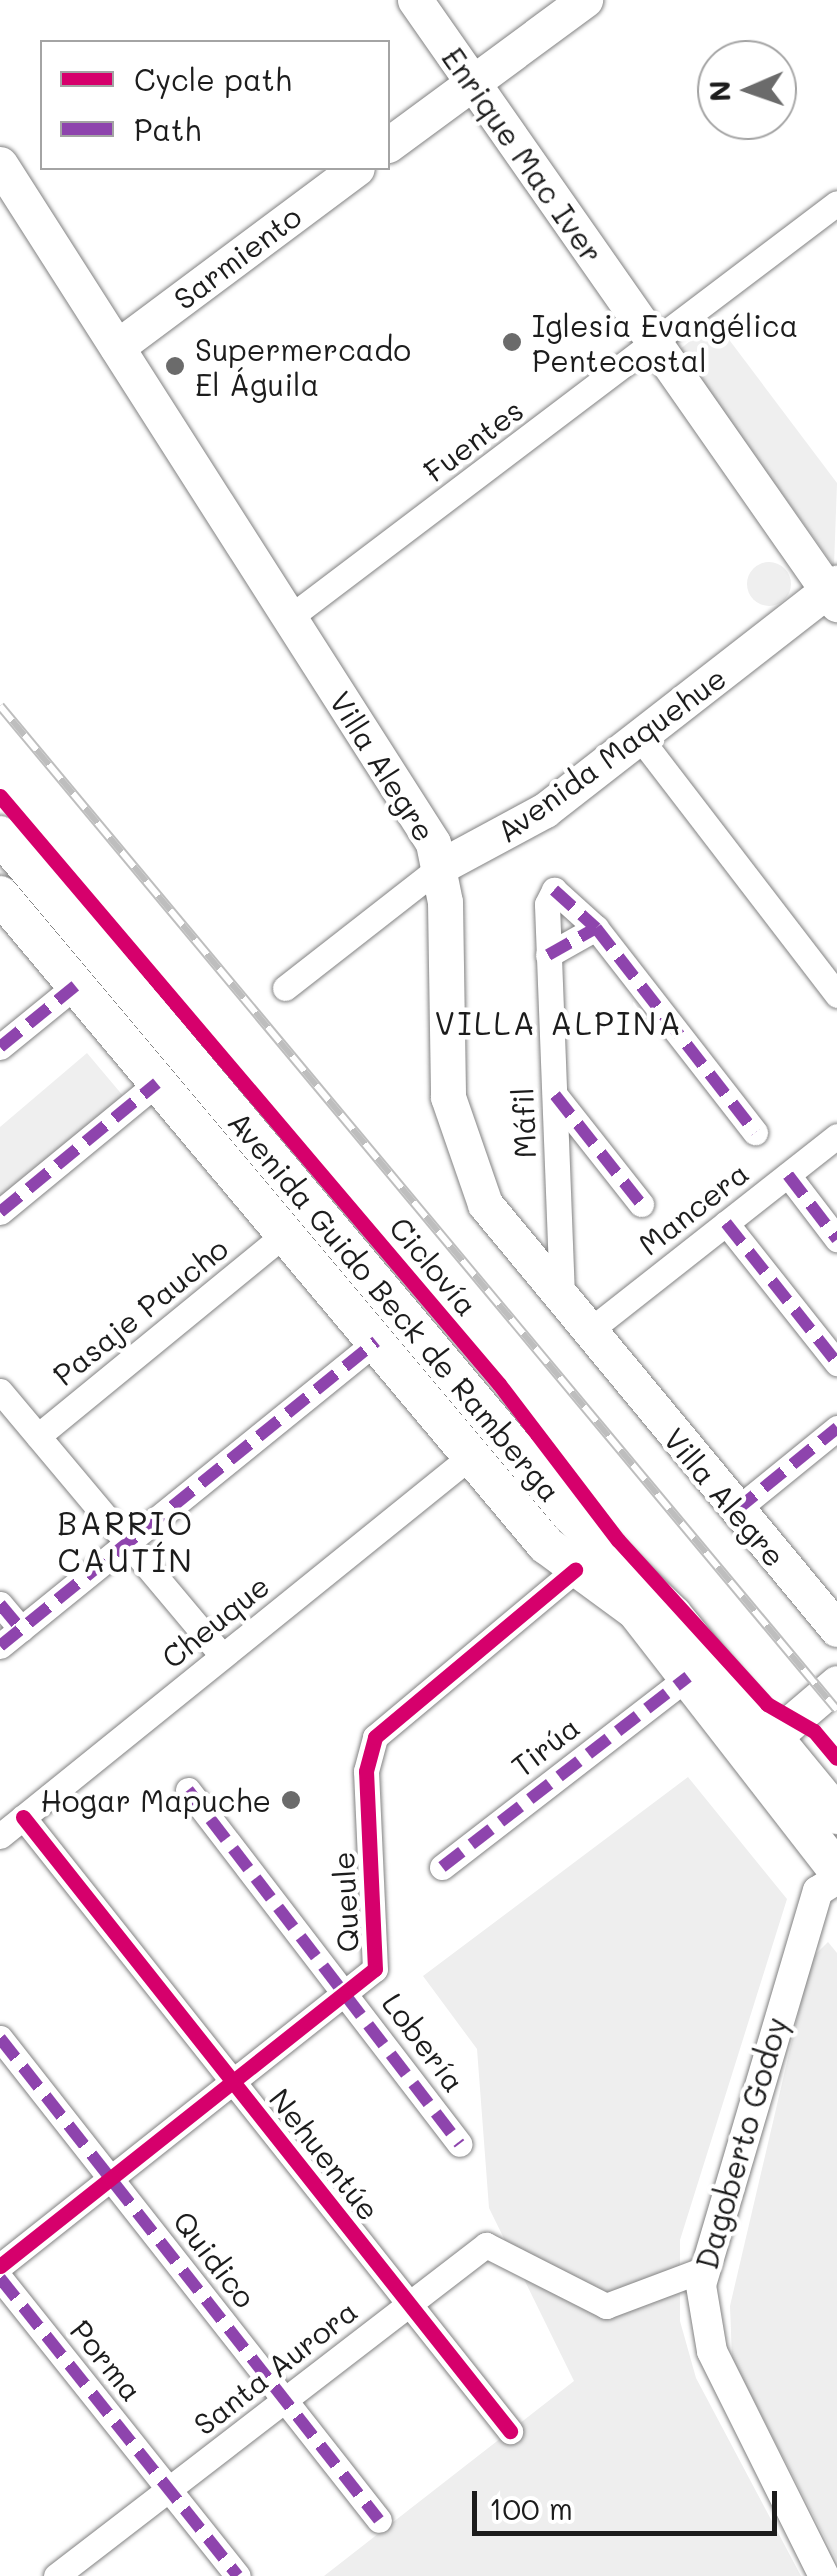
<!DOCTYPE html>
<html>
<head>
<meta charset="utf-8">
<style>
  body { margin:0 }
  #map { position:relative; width:837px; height:2576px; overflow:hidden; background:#fff; font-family:Mali,sans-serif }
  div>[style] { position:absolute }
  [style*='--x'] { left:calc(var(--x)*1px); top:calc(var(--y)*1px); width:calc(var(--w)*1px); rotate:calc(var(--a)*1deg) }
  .built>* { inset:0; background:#eee }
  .green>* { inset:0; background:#efefef }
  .round { border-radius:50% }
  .roads { filter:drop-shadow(0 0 2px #828282) drop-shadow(0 0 2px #828282) }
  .minor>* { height:25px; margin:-12.5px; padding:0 12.5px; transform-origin:12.5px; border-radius:12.5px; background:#fff }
  .tertiary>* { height:30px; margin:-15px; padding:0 15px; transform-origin:15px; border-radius:15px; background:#fff }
  .secondary>* { height:35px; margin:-17.5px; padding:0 17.5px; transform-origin:17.5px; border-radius:17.5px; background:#fff }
  .primary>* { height:38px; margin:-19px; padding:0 19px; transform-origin:19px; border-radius:19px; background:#fff }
  .rail>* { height:10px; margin-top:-5px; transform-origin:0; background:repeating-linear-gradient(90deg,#fff 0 19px,#bebebe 0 38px); box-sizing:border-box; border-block:2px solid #bebebe }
  .quiet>* { height:12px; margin-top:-6px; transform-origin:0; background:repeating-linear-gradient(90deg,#8e44ad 0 25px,transparent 0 37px) }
  .cycleway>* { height:15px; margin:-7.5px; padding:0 7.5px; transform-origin:7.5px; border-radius:7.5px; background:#d6006c }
  .dots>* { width:28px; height:28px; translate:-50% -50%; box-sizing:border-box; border:5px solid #fff; border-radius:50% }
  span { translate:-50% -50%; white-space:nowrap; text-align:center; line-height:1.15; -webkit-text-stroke:9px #fff; paint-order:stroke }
  .street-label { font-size:30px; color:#1c1c1c }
  .poi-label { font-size:30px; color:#1c1c1c }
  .left { translate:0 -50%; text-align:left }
  .right { translate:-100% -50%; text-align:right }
  .neighbourhood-label { font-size:32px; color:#1c1c1c; letter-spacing:2.5px }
  .legend { position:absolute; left:40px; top:40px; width:350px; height:130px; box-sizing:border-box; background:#fff; border:2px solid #a4a4a4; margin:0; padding:12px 18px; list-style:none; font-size:30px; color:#1c1c1c }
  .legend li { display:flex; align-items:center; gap:20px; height:50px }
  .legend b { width:50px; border:2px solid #a4a4a4 }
  .north { position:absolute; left:697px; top:40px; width:100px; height:100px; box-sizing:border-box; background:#fff; border:2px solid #a4a4a4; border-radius:50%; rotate:268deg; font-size:28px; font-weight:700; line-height:40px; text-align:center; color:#1c1c1c }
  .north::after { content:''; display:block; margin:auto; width:35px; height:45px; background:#6b6b6b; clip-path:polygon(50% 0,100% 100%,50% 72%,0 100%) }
  .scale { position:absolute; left:472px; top:2491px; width:305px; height:45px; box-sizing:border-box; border:5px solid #1c1c1c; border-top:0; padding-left:12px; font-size:30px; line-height:35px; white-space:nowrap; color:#1c1c1c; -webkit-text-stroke:8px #fff; paint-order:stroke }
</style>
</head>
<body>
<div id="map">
  <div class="built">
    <div style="clip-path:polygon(688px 1777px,787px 1899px,680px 2240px,680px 2321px,696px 2378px,801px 2576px,324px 2576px,574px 2381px,489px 2208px,477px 2049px,423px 1976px)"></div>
    <div style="clip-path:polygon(828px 1942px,837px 1953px,837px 2561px,732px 2358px,730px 2306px,811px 1959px)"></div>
  </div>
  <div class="green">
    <div style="clip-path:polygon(715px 321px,837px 483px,834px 566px,679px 350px)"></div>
    <div class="round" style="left:747px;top:562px;width:44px;height:44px"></div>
    <div style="clip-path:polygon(87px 1053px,124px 1097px,0 1199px,0 1127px)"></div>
  </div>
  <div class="roads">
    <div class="minor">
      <div style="--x:289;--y:618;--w:687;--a:-37.14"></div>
      <div style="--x:640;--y:738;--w:324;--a:52.5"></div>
      <div style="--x:548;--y:955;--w:55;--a:-29.4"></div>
      <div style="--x:285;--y:988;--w:198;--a:-38"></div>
      <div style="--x:0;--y:1047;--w:97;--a:-39.1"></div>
      <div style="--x:555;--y:1095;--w:139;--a:51.7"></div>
      <div style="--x:788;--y:1175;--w:81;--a:52.6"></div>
      <div style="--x:0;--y:1212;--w:203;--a:-39.4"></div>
      <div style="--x:726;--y:1223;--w:179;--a:51.6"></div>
      <div style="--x:562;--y:1296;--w:392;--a:-92.2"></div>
      <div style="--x:547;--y:904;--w:16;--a:-63"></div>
      <div style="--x:554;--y:890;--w:57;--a:42.1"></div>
      <div style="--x:596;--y:928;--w:259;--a:52.1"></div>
      <div style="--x:589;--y:1331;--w:315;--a:-38.2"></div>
      <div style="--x:0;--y:1391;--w:346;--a:50"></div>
      <div style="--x:38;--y:1436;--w:318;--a:-39.3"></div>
      <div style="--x:735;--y:1511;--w:132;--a:-39.1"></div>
      <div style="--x:0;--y:1604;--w:33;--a:50"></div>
      <div style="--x:0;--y:1646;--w:484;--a:-39"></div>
      <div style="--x:188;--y:1790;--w:446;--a:52.5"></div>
      <div style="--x:23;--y:1817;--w:784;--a:51.58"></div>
      <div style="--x:0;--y:1836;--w:605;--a:-38.9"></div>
      <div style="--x:442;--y:1867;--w:311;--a:-37.7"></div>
      <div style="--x:0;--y:2038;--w:613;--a:51.82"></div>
      <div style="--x:0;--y:2266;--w:478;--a:-38.4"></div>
      <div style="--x:375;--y:1969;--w:198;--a:-92.6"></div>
      <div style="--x:366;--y:1771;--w:35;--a:-75"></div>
      <div style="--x:375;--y:1737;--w:261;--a:-39.9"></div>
      <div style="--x:0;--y:2278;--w:381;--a:51.4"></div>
      <div style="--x:56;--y:2576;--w:543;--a:-37.59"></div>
      <div style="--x:486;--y:2245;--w:135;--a:26.9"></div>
      <div style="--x:606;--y:2306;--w:103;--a:-20.6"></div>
    </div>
    <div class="tertiary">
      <div style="--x:824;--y:2576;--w:251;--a:-116.5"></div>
      <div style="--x:712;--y:2351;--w:67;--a:-99.5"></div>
      <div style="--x:701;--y:2285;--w:411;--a:-73.5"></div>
      <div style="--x:818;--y:1891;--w:22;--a:-32"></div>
    </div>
    <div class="secondary">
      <div style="--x:415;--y:0;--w:737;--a:55.06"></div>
      <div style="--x:388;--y:145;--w:245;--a:-36.4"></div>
      <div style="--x:0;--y:164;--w:805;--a:57.47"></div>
      <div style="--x:433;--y:843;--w:60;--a:78.5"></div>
      <div style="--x:445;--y:902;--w:195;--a:89.1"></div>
      <div style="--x:448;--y:1097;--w:113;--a:70.9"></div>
      <div style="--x:485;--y:1204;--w:552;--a:50.37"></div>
      <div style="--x:117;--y:347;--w:299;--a:-36.7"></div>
      <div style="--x:441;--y:866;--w:118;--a:-28.3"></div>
      <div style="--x:545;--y:810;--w:370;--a:-37.9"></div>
      <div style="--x:754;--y:1754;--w:109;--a:-40.5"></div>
    </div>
    <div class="primary">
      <div style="--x:0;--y:835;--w:887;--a:49.99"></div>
      <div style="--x:570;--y:1514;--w:144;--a:44.4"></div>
      <div style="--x:673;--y:1615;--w:259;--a:50.6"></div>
      <div style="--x:0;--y:895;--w:849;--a:49.97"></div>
      <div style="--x:546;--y:1545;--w:112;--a:36.3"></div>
      <div style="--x:636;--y:1611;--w:328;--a:52.2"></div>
    </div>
  </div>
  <div class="rail">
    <div style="--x:0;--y:706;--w:1307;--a:50.18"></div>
  </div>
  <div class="quiet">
    <div style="--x:554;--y:890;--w:57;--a:42.1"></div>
    <div style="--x:596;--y:928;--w:259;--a:52.1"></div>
    <div style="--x:548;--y:955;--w:55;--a:-29.4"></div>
    <div style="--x:0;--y:1047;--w:97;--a:-39.1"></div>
    <div style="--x:555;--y:1095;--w:139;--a:51.7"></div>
    <div style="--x:788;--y:1175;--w:81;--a:52.6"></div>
    <div style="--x:0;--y:1212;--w:203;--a:-39.4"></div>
    <div style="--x:726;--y:1223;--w:179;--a:51.6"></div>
    <div style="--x:735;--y:1511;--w:132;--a:-39.1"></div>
    <div style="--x:0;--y:1604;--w:33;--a:50"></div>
    <div style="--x:0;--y:1646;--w:484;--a:-39"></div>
    <div style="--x:188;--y:1790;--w:446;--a:52.5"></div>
    <div style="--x:442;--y:1867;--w:311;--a:-37.7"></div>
    <div style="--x:0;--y:2038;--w:613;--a:51.82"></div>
    <div style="--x:0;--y:2278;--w:381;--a:51.4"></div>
  </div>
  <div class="cycleway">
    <div style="--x:0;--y:796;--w:771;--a:49.68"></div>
    <div style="--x:499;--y:1384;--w:196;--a:52.7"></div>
    <div style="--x:618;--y:1540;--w:222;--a:47.7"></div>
    <div style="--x:767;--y:1704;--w:54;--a:29.9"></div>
    <div style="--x:814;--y:1731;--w:35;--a:50"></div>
    <div style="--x:23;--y:1817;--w:784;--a:51.58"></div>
    <div style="--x:0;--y:2266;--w:478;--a:-38.4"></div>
    <div style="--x:375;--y:1969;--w:198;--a:-92.6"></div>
    <div style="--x:366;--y:1771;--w:35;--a:-75"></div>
    <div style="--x:375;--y:1737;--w:261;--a:-39.9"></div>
  </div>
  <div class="dots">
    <div style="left:512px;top:342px;background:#6b6b6b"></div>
    <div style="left:175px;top:366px;background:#6b6b6b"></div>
    <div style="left:291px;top:1800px;background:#6b6b6b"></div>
  </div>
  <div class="street-label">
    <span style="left:523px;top:155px;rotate:55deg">Enrique Mac Iver</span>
    <span style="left:237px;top:257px;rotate:-37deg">Sarmiento</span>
    <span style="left:473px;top:440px;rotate:-37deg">Fuentes</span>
    <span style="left:611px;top:754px;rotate:-36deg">Avenida Maquehue</span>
    <span style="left:383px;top:766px;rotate:58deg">Villa Alegre</span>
    <span style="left:523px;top:1123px;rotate:-92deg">Máfil</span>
    <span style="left:693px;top:1208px;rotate:-38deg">Mancera</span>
    <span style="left:434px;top:1266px;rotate:50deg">Ciclovía</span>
    <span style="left:395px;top:1306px;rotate:50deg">Avenida Guido Beck de Ramberga</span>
    <span style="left:140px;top:1311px;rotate:-39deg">Pasaje Paucho</span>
    <span style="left:725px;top:1497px;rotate:50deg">Villa Alegre</span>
    <span style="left:215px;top:1621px;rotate:-39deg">Cheuque</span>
    <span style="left:545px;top:1746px;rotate:-38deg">Tirúa</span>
    <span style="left:345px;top:1902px;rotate:-93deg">Queule</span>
    <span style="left:424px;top:2042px;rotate:53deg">Lobería</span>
    <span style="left:741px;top:2143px;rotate:-74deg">Dagoberto Godoy</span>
    <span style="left:325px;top:2154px;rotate:52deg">Nehuentúe</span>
    <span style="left:215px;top:2259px;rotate:52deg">Quidico</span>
    <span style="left:107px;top:2360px;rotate:51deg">Porma</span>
    <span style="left:275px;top:2367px;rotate:-38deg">Santa Aurora</span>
  </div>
  <div class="poi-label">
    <span class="left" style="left:532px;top:342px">Iglesia Evangélica<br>Pentecostal</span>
    <span class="left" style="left:195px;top:366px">Supermercado<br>El Águila</span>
    <span class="right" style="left:271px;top:1800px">Hogar Mapuche</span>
  </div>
  <div class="neighbourhood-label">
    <span style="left:559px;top:1022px">VILLA ALPINA</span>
    <span style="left:126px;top:1541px">BARRIO<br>CAUTÍN</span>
  </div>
  <ul class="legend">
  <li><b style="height:12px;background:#d6006c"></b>Cycle path</li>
  <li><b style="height:12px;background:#8e44ad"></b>Path</li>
  </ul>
  <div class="north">N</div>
  <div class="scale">100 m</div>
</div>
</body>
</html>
